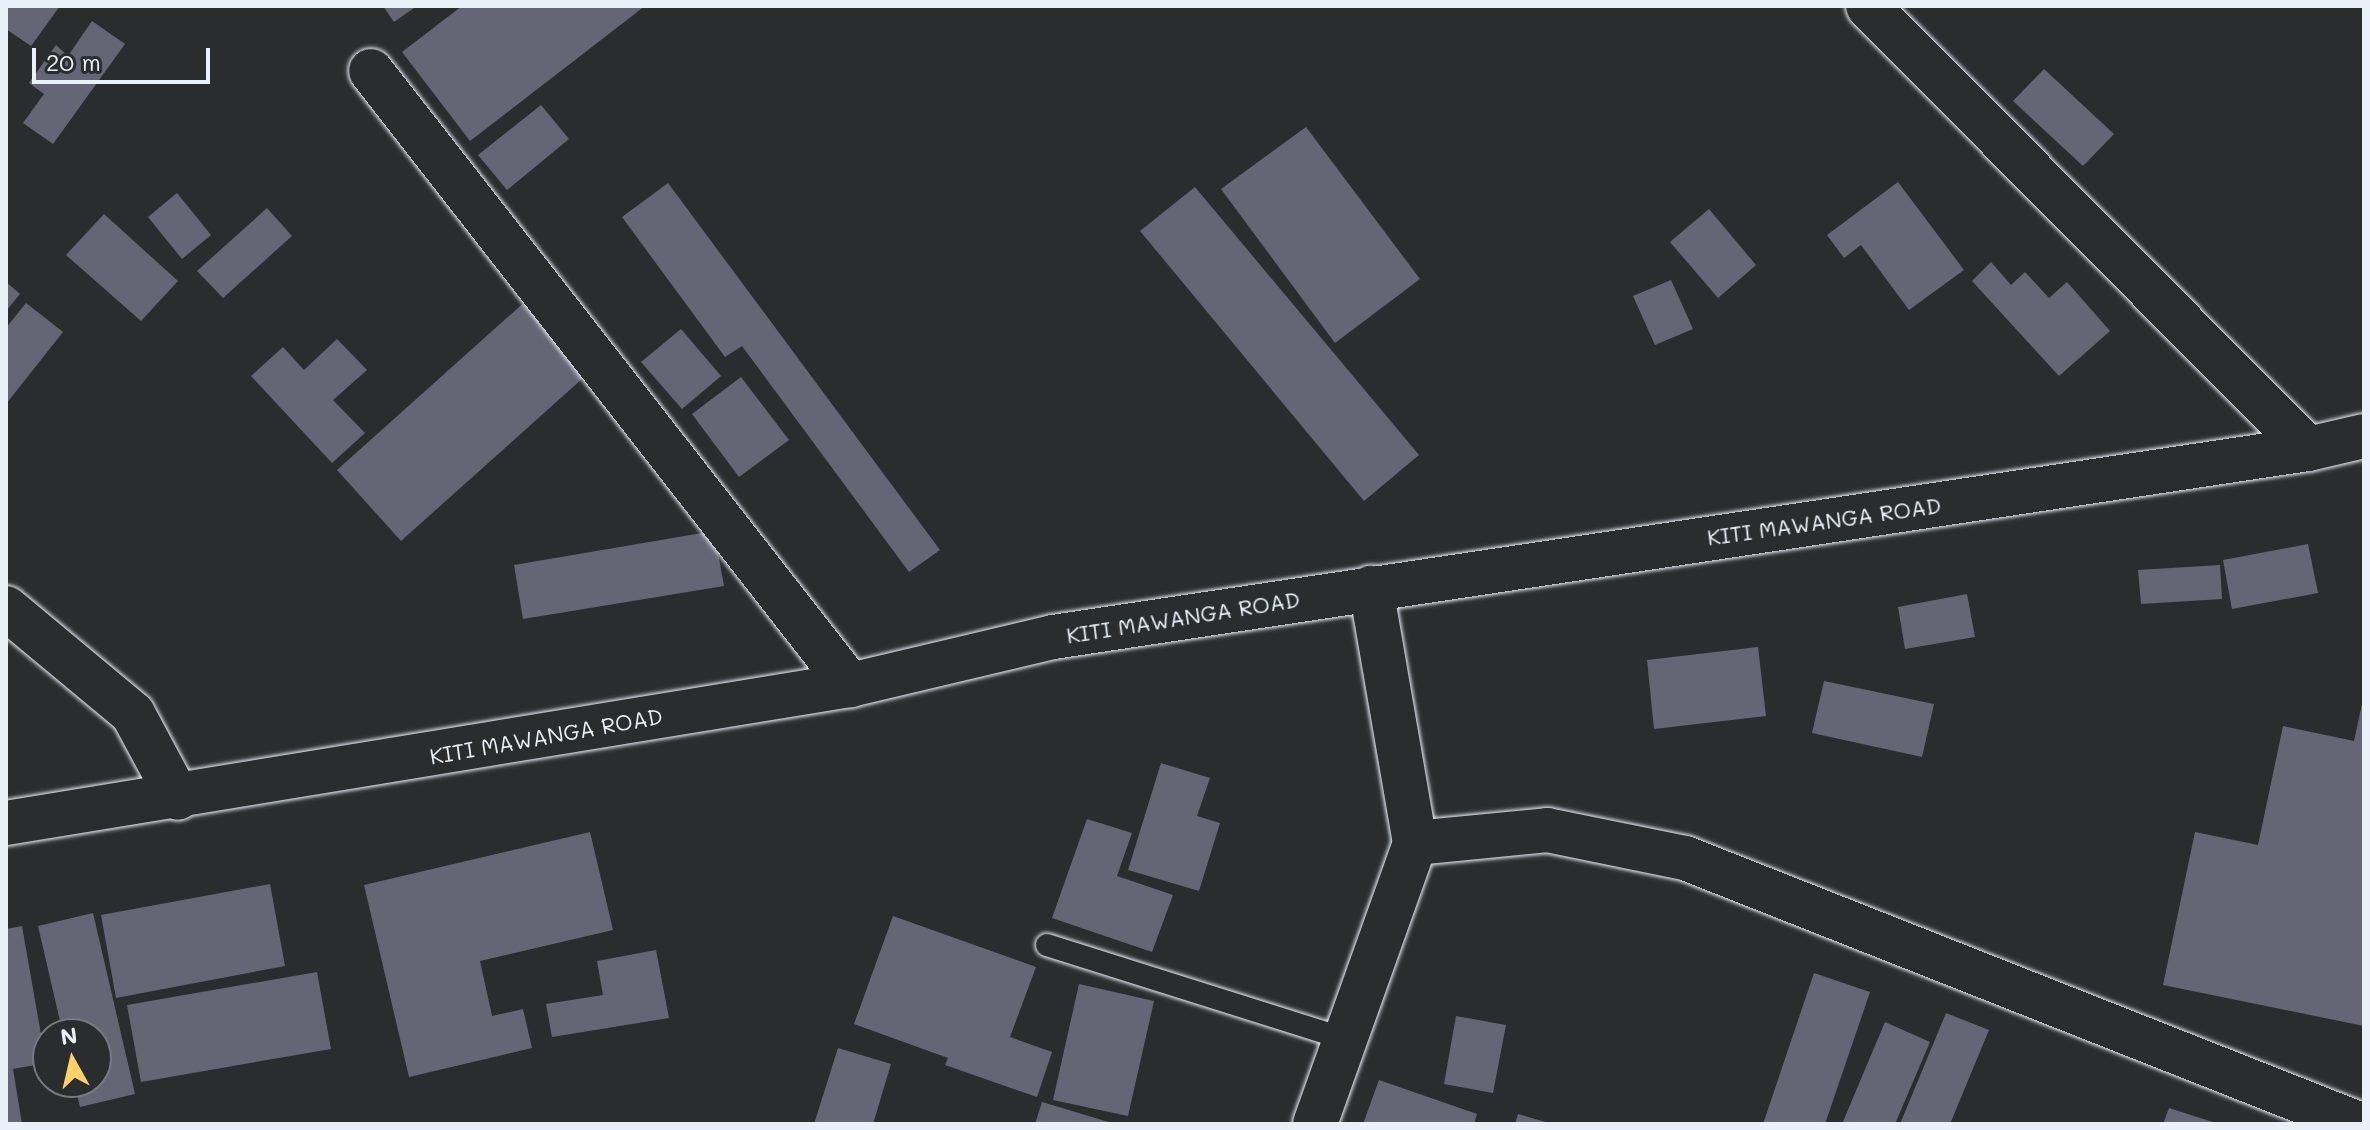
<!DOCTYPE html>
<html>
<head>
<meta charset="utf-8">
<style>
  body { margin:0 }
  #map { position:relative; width:2370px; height:1130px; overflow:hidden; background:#2a2d2e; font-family:Mali,sans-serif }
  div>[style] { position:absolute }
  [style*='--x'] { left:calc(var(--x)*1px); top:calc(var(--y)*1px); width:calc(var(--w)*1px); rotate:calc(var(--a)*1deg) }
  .building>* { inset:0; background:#646675 }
  .roads { filter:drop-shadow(0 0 2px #e8f1f8) drop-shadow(0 0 2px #e8f1f8) }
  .service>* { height:22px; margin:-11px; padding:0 11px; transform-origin:11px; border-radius:11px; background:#2a2d2e }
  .minor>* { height:44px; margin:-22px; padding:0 22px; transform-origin:22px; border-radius:22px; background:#2a2d2e }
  span { translate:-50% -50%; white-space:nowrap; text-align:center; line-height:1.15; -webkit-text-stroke:8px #2a2d2e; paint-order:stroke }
  .street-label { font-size:22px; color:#e8f1f8 }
  .frame { position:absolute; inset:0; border:8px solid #e8f1f8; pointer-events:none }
  .north { position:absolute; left:32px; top:1018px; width:80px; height:80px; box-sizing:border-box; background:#2a2d2e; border:2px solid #767b7f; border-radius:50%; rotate:352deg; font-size:22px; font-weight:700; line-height:32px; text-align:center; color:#e8f1f8 }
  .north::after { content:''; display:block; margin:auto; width:28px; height:36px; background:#ffd166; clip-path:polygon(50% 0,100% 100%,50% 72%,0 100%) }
  .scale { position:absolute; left:32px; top:48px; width:178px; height:36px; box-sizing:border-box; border:4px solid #e8f1f8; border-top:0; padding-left:10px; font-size:24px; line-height:28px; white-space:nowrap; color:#e8f1f8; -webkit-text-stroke:6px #2a2d2e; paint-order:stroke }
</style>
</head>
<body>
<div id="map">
  <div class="building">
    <div style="clip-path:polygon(6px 6px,60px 6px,31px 46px,6px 29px)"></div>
    <div style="clip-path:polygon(383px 6px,417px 6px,394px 22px)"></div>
    <div style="clip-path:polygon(462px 6px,645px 6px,470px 141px,402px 52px)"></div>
    <div style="clip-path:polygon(92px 21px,125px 44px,53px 144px,23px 123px,44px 94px,29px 83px,56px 45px,68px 56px)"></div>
    <div style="clip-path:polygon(2044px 69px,2114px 134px,2083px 166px,2013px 101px)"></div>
    <div style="clip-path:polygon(541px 105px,569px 139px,507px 190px,478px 155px)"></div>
    <div style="clip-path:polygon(1306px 127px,1420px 279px,1335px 343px,1221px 189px)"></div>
    <div style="clip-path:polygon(1898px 182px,1964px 270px,1909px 310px,1861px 245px,1844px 258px,1827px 235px)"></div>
    <div style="clip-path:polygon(668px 183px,940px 550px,909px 572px,742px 346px,725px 357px,622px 217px)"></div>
    <div style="clip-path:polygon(1195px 187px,1419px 455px,1364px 501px,1140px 231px)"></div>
    <div style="clip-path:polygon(177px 193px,211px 235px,182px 259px,148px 217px)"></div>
    <div style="clip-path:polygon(267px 208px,292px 236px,223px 298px,197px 271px)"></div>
    <div style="clip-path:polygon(1709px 209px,1756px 265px,1718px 298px,1670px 242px)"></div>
    <div style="clip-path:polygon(104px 214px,178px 281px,141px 321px,66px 255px)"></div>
    <div style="clip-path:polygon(1991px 262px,2011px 285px,2025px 272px,2049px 298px,2067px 282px,2110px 331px,2059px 376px,1972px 281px)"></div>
    <div style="clip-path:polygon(1671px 280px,1693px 329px,1655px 345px,1633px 296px)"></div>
    <div style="clip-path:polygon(6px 282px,20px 294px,6px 311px)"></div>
    <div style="clip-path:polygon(528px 299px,592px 370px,401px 541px,337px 470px)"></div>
    <div style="clip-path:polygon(26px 303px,63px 332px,6px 404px,6px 328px)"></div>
    <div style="clip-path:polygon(681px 329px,721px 376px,682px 409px,641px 362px)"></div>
    <div style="clip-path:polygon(337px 339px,367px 370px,333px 400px,365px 433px,332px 463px,251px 376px,283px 347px,304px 370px)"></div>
    <div style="clip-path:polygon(741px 377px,789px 440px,739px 477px,692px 414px)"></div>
    <div style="clip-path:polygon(714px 531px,724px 586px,523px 619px,514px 565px)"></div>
    <div style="clip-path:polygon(2308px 544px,2318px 593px,2232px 609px,2223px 560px)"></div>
    <div style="clip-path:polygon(2220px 565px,2222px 599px,2141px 604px,2138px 570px)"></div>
    <div style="clip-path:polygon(1967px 594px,1975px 637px,1905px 649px,1898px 607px)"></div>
    <div style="clip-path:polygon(1758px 647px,1766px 716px,1654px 729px,1647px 660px)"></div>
    <div style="clip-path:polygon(1824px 681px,1934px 704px,1922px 757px,1812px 733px)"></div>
    <div style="clip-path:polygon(2363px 699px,2364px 1026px,2163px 985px,2195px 832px,2258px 845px,2283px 726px,2354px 741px)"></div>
    <div style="clip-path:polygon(1161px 763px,1210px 778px,1197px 816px,1220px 823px,1199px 891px,1128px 870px)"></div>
    <div style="clip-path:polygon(1087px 819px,1132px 833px,1117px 876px,1173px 895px,1152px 952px,1052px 918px)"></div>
    <div style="clip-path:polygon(590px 832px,613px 930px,480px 961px,492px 1016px,523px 1009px,532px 1048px,409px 1077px,364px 885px)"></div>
    <div style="clip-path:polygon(270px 884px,285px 966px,116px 998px,101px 915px)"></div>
    <div style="clip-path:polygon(93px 913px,135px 1094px,80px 1107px,74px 1082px,96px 1082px,96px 1034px,63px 1034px,38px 926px)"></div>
    <div style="clip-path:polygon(893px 916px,1036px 967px,1010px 1037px,1052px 1052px,1037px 1097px,945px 1065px,948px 1058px,854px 1024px)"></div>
    <div style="clip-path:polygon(22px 926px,46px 1063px,13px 1069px,22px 1124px,6px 1124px,6px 929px)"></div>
    <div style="clip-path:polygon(656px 950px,669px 1018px,552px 1037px,546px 1004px,603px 995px,597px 961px)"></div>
    <div style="clip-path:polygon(317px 972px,331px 1049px,141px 1082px,127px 1005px)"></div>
    <div style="clip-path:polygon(1814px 973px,1870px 992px,1825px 1124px,1763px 1124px)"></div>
    <div style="clip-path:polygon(1079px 984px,1154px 1001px,1128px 1116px,1053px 1100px)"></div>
    <div style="clip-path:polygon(1946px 1013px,1989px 1030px,1950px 1124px,1900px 1124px)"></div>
    <div style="clip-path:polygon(1456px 1016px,1506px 1025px,1493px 1093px,1444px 1084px)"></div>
    <div style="clip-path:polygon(1885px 1022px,1930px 1042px,1895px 1124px,1842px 1124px)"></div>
    <div style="clip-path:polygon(838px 1048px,891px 1064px,873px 1124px,814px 1124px)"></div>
    <div style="clip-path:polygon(1379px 1080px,1477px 1114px,1474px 1124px,1363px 1124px)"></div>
    <div style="clip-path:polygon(1042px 1102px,1112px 1123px,1112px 1124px,1035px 1124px)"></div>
    <div style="clip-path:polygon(2169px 1108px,2216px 1123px,2216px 1124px,2163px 1124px)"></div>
    <div style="clip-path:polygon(1518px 1114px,1549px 1123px,1548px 1124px,1515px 1124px)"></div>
  </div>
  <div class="roads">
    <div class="service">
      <div style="--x:1047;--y:945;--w:312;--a:17.5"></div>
    </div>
    <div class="minor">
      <div style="--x:1868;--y:6;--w:624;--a:45.19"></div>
      <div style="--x:371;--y:71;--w:779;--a:52.04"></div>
      <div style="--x:6;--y:608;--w:165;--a:39.8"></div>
      <div style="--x:133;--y:714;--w:95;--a:61.8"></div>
      <div style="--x:6;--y:823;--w:855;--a:-9.29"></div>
      <div style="--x:850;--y:685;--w:209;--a:-13.3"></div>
      <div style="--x:1053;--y:637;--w:1269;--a:-8.52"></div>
      <div style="--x:2308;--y:449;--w:57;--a:-13.1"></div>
      <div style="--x:1415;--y:843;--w:133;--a:-5.6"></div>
      <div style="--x:1547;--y:830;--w:141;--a:11.5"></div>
      <div style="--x:1685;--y:858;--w:725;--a:21.54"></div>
      <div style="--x:1315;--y:1124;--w:298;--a:-70.4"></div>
      <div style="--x:1415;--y:843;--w:259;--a:-99.8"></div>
    </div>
  </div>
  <div class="street-label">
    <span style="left:1824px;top:521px;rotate:-8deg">KITI MAWANGA ROAD</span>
    <span style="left:1183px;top:617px;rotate:-9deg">KITI MAWANGA ROAD</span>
    <span style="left:546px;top:736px;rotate:-10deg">KITI MAWANGA ROAD</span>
  </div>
  <div class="frame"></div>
  <div class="north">N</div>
  <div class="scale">20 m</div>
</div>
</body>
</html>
